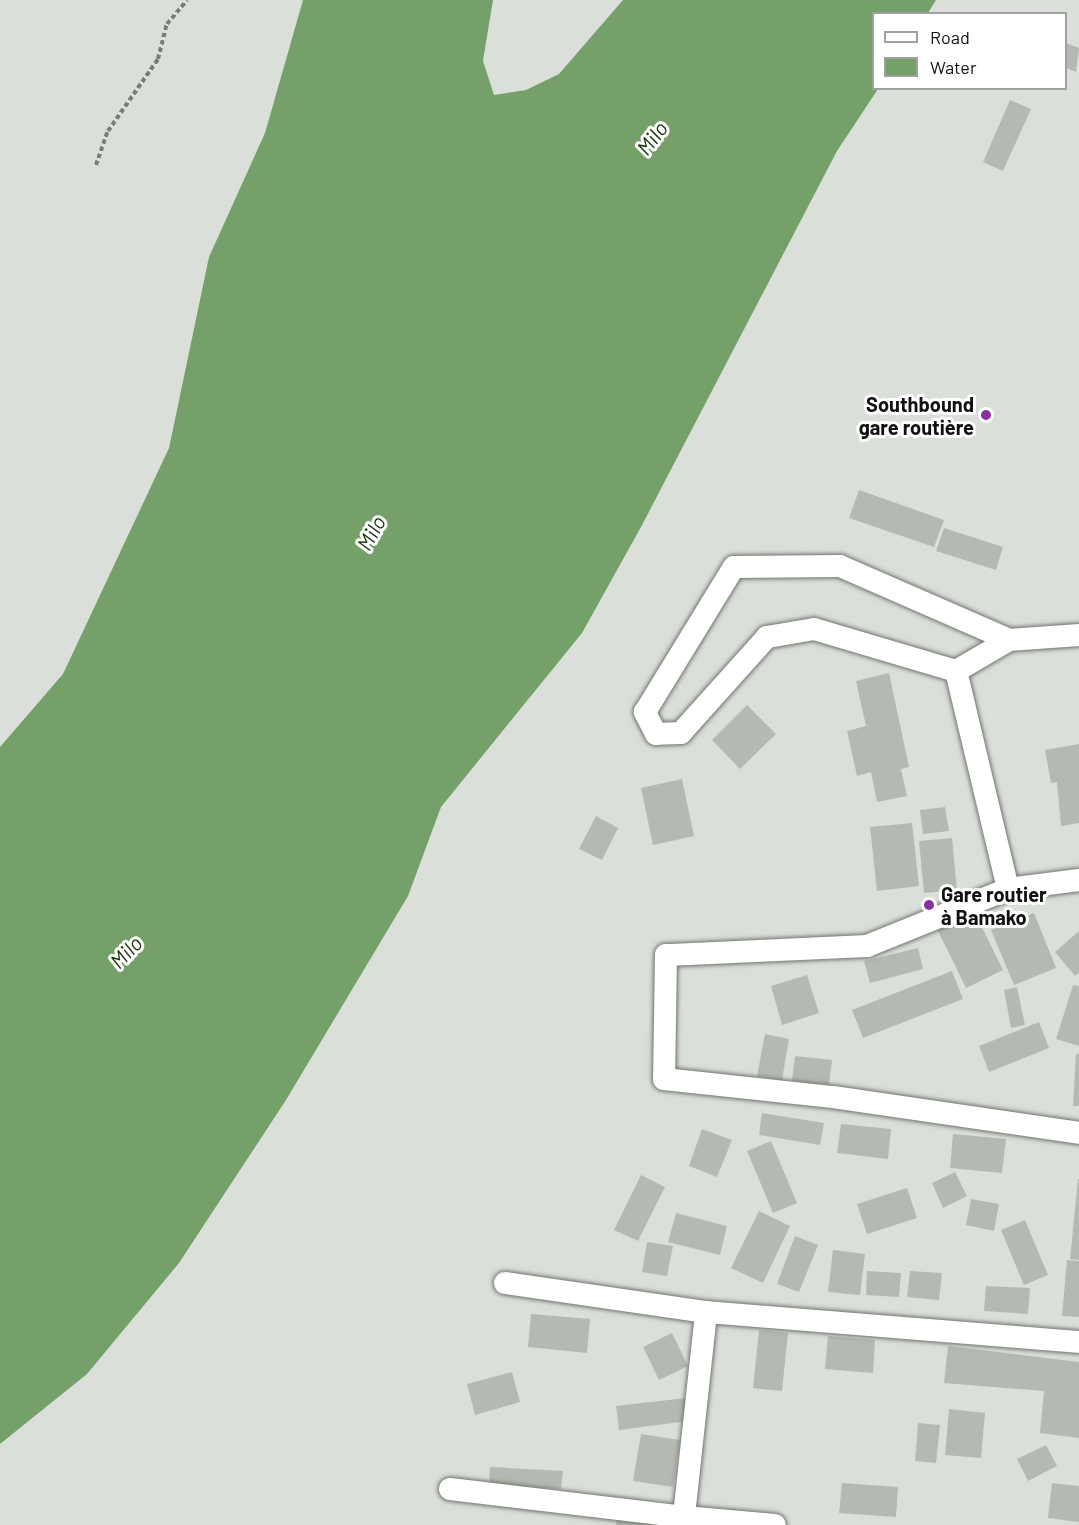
<!DOCTYPE html>
<html>
<head>
<meta charset="utf-8">
<style>
  body { margin:0 }
  #map { position:relative; width:1079px; height:1525px; overflow:hidden; background:#dae0d9; font-family:Barlow,sans-serif }
  div>[style] { position:absolute }
  [style*='--x'] { left:calc(var(--x)*1px); top:calc(var(--y)*1px); width:calc(var(--w)*1px); rotate:calc(var(--a)*1deg) }
  .water>* { inset:0; background:#76a069 }
  .building>* { inset:0; background:#b4bab2 }
  .path>* { height:4px; margin-top:-2px; transform-origin:0; background:repeating-linear-gradient(90deg,#797d78 0 4.5px,transparent 0 7.5px) }
  .roads { filter:drop-shadow(0 0 2px #71766f) drop-shadow(0 0 2px #71766f) }
  .street>* { height:22px; margin:-11px; padding:0 11px; transform-origin:11px; border-radius:11px; background:#fff }
  .dots>* { width:16px; height:16px; translate:-50% -50%; box-sizing:border-box; border:3px solid #fff; border-radius:50% }
  span { translate:-50% -50%; white-space:nowrap; text-align:center; line-height:1.15; -webkit-text-stroke:6px #fff; paint-order:stroke }
  .poi-label { font-size:20px; color:#10120f; font-weight:700 }
  .right { translate:-100% -50%; text-align:right }
  .left { translate:0 -50%; text-align:left }
  .water-label { font-size:21px; color:#17340d; font-style:italic }
  .legend { position:absolute; left:872px; top:12px; width:195px; height:78px; box-sizing:border-box; background:#fff; border:2px solid #9fa09f; margin:0; padding:8px 10px; list-style:none; font-size:18px; color:#10120f }
  .legend li { display:flex; align-items:center; gap:12px; height:30px }
  .legend b { width:30px; border:2px solid #9fa09f }
</style>
</head>
<body>
<div id="map">
  <div class="water">
    <div style="clip-path:polygon(303px 0,493px 0,483px 61px,494px 95px,526px 90px,559px 74px,623px 0,936px 0,928px 13px,874px 14px,874px 88px,878px 89px,837px 151px,641px 527px,582px 633px,441px 807px,408px 896px,286px 1100px,179px 1263px,87px 1374px,0 1444px,0 747px,63px 674px,169px 448px,209px 257px,265px 133px)"></div>
  </div>
  <div class="building">
    <div style="clip-path:polygon(1066px 43px,1079px 48px,1076px 72px,1066px 68px)"></div>
    <div style="clip-path:polygon(1010px 100px,1031px 109px,1003px 171px,983px 162px)"></div>
    <div style="clip-path:polygon(859px 490px,944px 520px,934px 547px,849px 518px)"></div>
    <div style="clip-path:polygon(944px 528px,1003px 547px,996px 570px,936px 551px)"></div>
    <div style="clip-path:polygon(889px 673px,909px 767px,901px 769px,907px 796px,877px 802px,871px 772px,857px 776px,847px 731px,866px 726px,856px 681px)"></div>
    <div style="clip-path:polygon(747px 705px,776px 734px,740px 769px,712px 740px)"></div>
    <div style="clip-path:polygon(1079px 744px,1079px 823px,1061px 826px,1057px 782px,1051px 783px,1045px 750px)"></div>
    <div style="clip-path:polygon(682px 779px,694px 836px,653px 845px,641px 788px)"></div>
    <div style="clip-path:polygon(945px 807px,949px 831px,923px 834px,920px 810px)"></div>
    <div style="clip-path:polygon(596px 816px,618px 828px,602px 860px,579px 849px)"></div>
    <div style="clip-path:polygon(912px 823px,919px 886px,877px 891px,870px 827px)"></div>
    <div style="clip-path:polygon(952px 838px,957px 890px,924px 893px,919px 841px)"></div>
    <div style="clip-path:polygon(974px 911px,1003px 970px,966px 988px,937px 929px)"></div>
    <div style="clip-path:polygon(1034px 913px,1056px 968px,1014px 985px,991px 930px)"></div>
    <div style="clip-path:polygon(1079px 931px,1079px 973px,1075px 976px,1055px 952px)"></div>
    <div style="clip-path:polygon(918px 948px,923px 969px,870px 983px,864px 961px)"></div>
    <div style="clip-path:polygon(952px 971px,963px 999px,863px 1038px,852px 1010px)"></div>
    <div style="clip-path:polygon(807px 975px,819px 1013px,782px 1025px,771px 986px)"></div>
    <div style="clip-path:polygon(1073px 985px,1079px 986px,1079px 1046px,1056px 1039px)"></div>
    <div style="clip-path:polygon(1017px 987px,1025px 1025px,1011px 1028px,1004px 990px)"></div>
    <div style="clip-path:polygon(1039px 1022px,1049px 1048px,989px 1072px,979px 1046px)"></div>
    <div style="clip-path:polygon(765px 1034px,789px 1039px,782px 1080px,757px 1076px)"></div>
    <div style="clip-path:polygon(1076px 1054px,1079px 1054px,1079px 1106px,1073px 1106px)"></div>
    <div style="clip-path:polygon(795px 1056px,832px 1060px,829px 1085px,792px 1081px)"></div>
    <div style="clip-path:polygon(762px 1113px,824px 1123px,820px 1145px,759px 1135px)"></div>
    <div style="clip-path:polygon(841px 1124px,891px 1129px,888px 1159px,837px 1153px)"></div>
    <div style="clip-path:polygon(702px 1129px,732px 1140px,717px 1177px,689px 1166px)"></div>
    <div style="clip-path:polygon(953px 1134px,1006px 1139px,1002px 1173px,950px 1168px)"></div>
    <div style="clip-path:polygon(771px 1141px,797px 1203px,773px 1213px,747px 1151px)"></div>
    <div style="clip-path:polygon(955px 1172px,967px 1196px,943px 1208px,932px 1183px)"></div>
    <div style="clip-path:polygon(641px 1175px,665px 1187px,638px 1241px,614px 1230px)"></div>
    <div style="clip-path:polygon(1078px 1179px,1079px 1179px,1079px 1260px,1070px 1259px)"></div>
    <div style="clip-path:polygon(907px 1188px,917px 1218px,867px 1234px,857px 1204px)"></div>
    <div style="clip-path:polygon(971px 1199px,999px 1204px,994px 1231px,966px 1225px)"></div>
    <div style="clip-path:polygon(759px 1211px,790px 1226px,763px 1283px,731px 1268px)"></div>
    <div style="clip-path:polygon(676px 1213px,727px 1226px,720px 1255px,668px 1242px)"></div>
    <div style="clip-path:polygon(1025px 1220px,1048px 1275px,1024px 1285px,1001px 1230px)"></div>
    <div style="clip-path:polygon(795px 1236px,818px 1245px,799px 1292px,777px 1284px)"></div>
    <div style="clip-path:polygon(647px 1242px,673px 1246px,667px 1276px,642px 1272px)"></div>
    <div style="clip-path:polygon(833px 1250px,865px 1254px,860px 1295px,828px 1292px)"></div>
    <div style="clip-path:polygon(1067px 1260px,1079px 1261px,1079px 1317px,1062px 1316px)"></div>
    <div style="clip-path:polygon(867px 1271px,901px 1273px,899px 1297px,866px 1295px)"></div>
    <div style="clip-path:polygon(910px 1271px,942px 1273px,939px 1300px,907px 1297px)"></div>
    <div style="clip-path:polygon(986px 1286px,1030px 1288px,1028px 1314px,984px 1311px)"></div>
    <div style="clip-path:polygon(531px 1314px,590px 1319px,587px 1353px,528px 1347px)"></div>
    <div style="clip-path:polygon(759px 1330px,788px 1333px,782px 1391px,753px 1388px)"></div>
    <div style="clip-path:polygon(672px 1333px,688px 1366px,659px 1380px,643px 1347px)"></div>
    <div style="clip-path:polygon(828px 1336px,875px 1340px,873px 1373px,825px 1369px)"></div>
    <div style="clip-path:polygon(948px 1346px,1079px 1362px,1079px 1438px,1040px 1433px,1044px 1391px,944px 1383px)"></div>
    <div style="clip-path:polygon(512px 1372px,520px 1402px,475px 1415px,467px 1384px)"></div>
    <div style="clip-path:polygon(686px 1398px,688px 1421px,619px 1430px,616px 1406px)"></div>
    <div style="clip-path:polygon(949px 1409px,985px 1413px,981px 1458px,945px 1455px)"></div>
    <div style="clip-path:polygon(918px 1423px,940px 1425px,936px 1463px,915px 1461px)"></div>
    <div style="clip-path:polygon(641px 1434px,680px 1440px,673px 1487px,633px 1481px)"></div>
    <div style="clip-path:polygon(1046px 1445px,1057px 1466px,1028px 1481px,1017px 1459px)"></div>
    <div style="clip-path:polygon(490px 1467px,563px 1471px,561px 1489px,489px 1485px)"></div>
    <div style="clip-path:polygon(842px 1483px,898px 1487px,896px 1517px,839px 1513px)"></div>
    <div style="clip-path:polygon(1052px 1483px,1079px 1486px,1079px 1522px,1048px 1518px)"></div>
    <div style="clip-path:polygon(617px 1518px,653px 1523px,652px 1525px,616px 1525px)"></div>
  </div>
  <div class="path">
    <div style="--x:96;--y:165;--w:36;--a:-71"></div>
    <div style="--x:108;--y:131;--w:88;--a:-55.2"></div>
    <div style="--x:158;--y:59;--w:36;--a:-76"></div>
    <div style="--x:167;--y:24;--w:31;--a:-50"></div>
  </div>
  <div class="roads">
    <div class="street">
      <div style="--x:956;--y:671;--w:148;--a:-163.5"></div>
      <div style="--x:814;--y:629;--w:48;--a:170.3"></div>
      <div style="--x:767;--y:637;--w:129;--a:131.9"></div>
      <div style="--x:681;--y:733;--w:25;--a:178"></div>
      <div style="--x:656;--y:734;--w:25;--a:-117"></div>
      <div style="--x:645;--y:712;--w:170;--a:-58.5"></div>
      <div style="--x:734;--y:567;--w:106;--a:-0.5"></div>
      <div style="--x:840;--y:566;--w:184;--a:23.6"></div>
      <div style="--x:1079;--y:880;--w:72;--a:172.8"></div>
      <div style="--x:1008;--y:889;--w:152;--a:158"></div>
      <div style="--x:867;--y:946;--w:201;--a:177.4"></div>
      <div style="--x:666;--y:955;--w:124;--a:90.9"></div>
      <div style="--x:664;--y:1079;--w:170;--a:6.1"></div>
      <div style="--x:833;--y:1097;--w:249;--a:8.3"></div>
      <div style="--x:1008;--y:889;--w:224;--a:-103.4"></div>
      <div style="--x:956;--y:671;--w:61;--a:-30.3"></div>
      <div style="--x:1009;--y:640;--w:70;--a:-4.1"></div>
      <div style="--x:505;--y:1283;--w:203;--a:8.2"></div>
      <div style="--x:706;--y:1312;--w:374;--a:4.6"></div>
      <div style="--x:450;--y:1489;--w:236;--a:6.8"></div>
      <div style="--x:684;--y:1517;--w:91;--a:5"></div>
      <div style="--x:683;--y:1525;--w:214;--a:-83.8"></div>
    </div>
  </div>
  <div class="dots">
    <div style="left:986px;top:415px;background:#87309e"></div>
    <div style="left:929px;top:905px;background:#87309e"></div>
  </div>
  <div class="poi-label">
    <span class="right" style="left:974px;top:416px">Southbound<br>gare routière</span>
    <span class="left" style="left:941px;top:906px">Gare routier<br>à Bamako</span>
  </div>
  <div class="water-label">
    <span style="left:652px;top:138px;rotate:-52deg">Milo</span>
    <span style="left:371px;top:533px;rotate:-61deg">Milo</span>
    <span style="left:126px;top:952px;rotate:-46deg">Milo</span>
  </div>
  <ul class="legend">
  <li><b style="height:8px;background:#fff"></b>Road</li>
  <li><b style="height:16px;background:#76a069"></b>Water</li>
  </ul>
</div>
</body>
</html>
